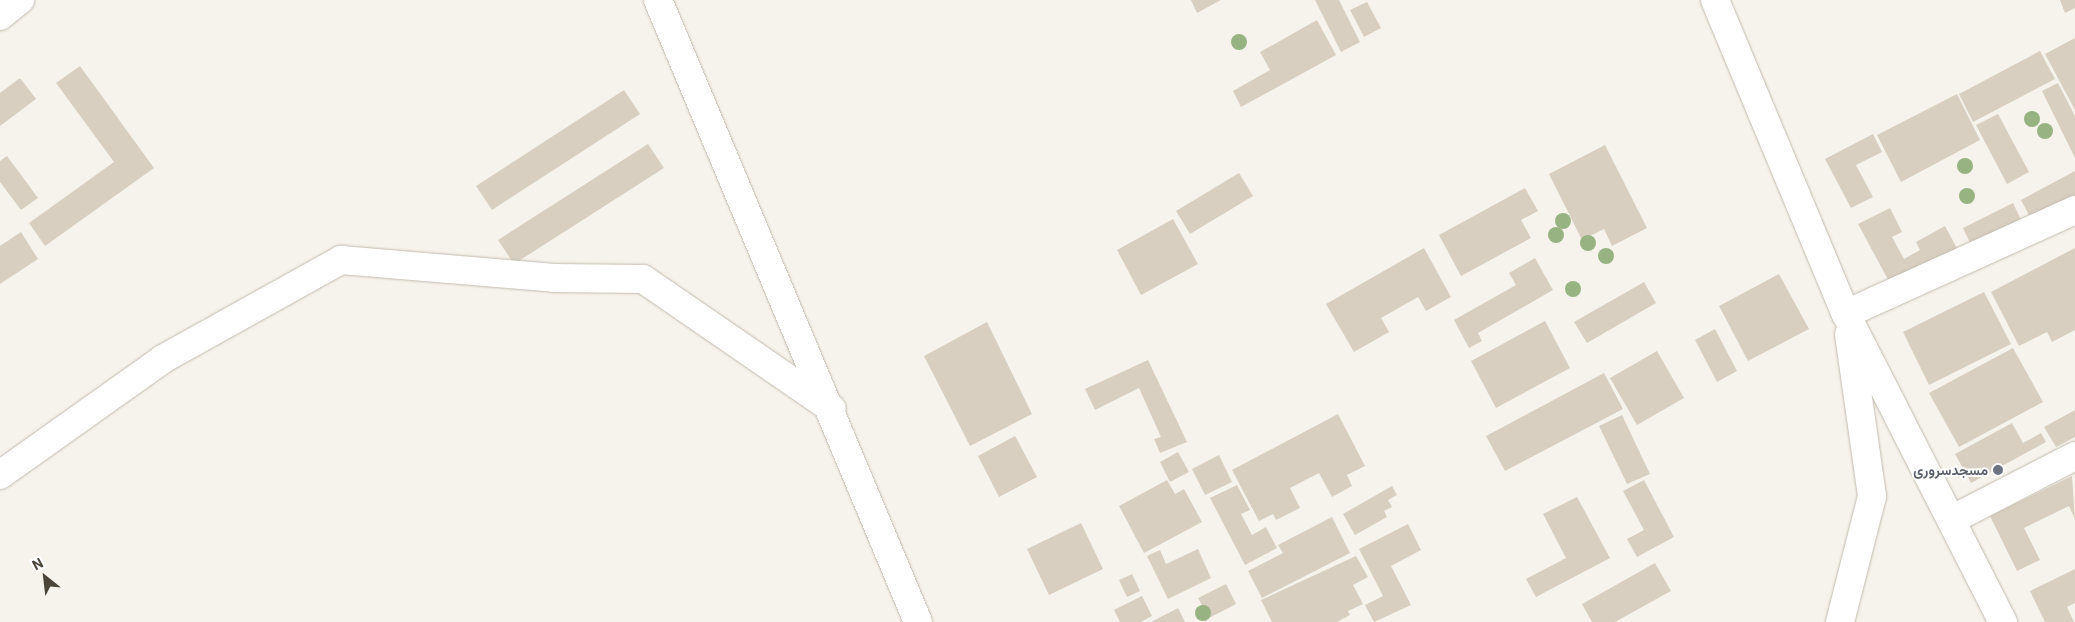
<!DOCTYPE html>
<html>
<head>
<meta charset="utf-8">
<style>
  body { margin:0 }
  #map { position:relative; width:2075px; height:622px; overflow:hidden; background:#f6f3ec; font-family:Roboto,Vazirmatn,sans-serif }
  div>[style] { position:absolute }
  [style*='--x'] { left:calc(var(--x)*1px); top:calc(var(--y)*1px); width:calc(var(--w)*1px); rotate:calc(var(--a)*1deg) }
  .building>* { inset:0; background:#d8cfc1 }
  .roads { filter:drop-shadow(0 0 1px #c2bbae) drop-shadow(0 0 1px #c2bbae) }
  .minor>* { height:28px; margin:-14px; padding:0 14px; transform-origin:14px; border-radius:14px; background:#fff }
  .trees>* { width:16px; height:16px; margin:-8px; border-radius:50%; background:#97b381 }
  .dots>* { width:14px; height:14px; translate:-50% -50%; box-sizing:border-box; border:2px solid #fff; border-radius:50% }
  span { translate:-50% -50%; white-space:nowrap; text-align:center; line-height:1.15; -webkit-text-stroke:4px #fff; paint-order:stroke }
  .worship-label { font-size:14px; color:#5b616d; font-weight:700 }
  .right { translate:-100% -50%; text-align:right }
  .north { position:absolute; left:20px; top:552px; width:50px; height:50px; -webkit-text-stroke:4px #fff; paint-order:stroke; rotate:331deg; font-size:14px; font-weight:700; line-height:20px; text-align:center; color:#4b4439 }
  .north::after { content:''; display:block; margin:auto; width:18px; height:22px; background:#4b4439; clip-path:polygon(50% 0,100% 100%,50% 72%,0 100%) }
</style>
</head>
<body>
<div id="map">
  <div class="building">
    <div style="clip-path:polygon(1191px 0,1221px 0,1197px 13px)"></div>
    <div style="clip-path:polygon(1315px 0,1339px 0,1360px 42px,1341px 52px)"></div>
    <div style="clip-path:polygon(2060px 0,2075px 0,2075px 8px,2065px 13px)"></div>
    <div style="clip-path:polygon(1367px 2px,1381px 28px,1364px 37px,1350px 10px)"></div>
    <div style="clip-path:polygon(1317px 20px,1336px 55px,1241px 107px,1233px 91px,1270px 70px,1260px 52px)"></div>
    <div style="clip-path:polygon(2075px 38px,2075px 110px,2045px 54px)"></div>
    <div style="clip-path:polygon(2040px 51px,2055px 79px,1973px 122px,1959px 94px)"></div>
    <div style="clip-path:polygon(80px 66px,154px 168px,45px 246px,29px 223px,114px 162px,56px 83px)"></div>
    <div style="clip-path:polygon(20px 78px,36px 99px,0 126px,0 93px)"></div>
    <div style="clip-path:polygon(2058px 83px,2075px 116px,2075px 158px,2042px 91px)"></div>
    <div style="clip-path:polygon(624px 90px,640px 114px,492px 210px,476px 186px)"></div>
    <div style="clip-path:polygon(1957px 94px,1980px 140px,1901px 182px,1877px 135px)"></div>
    <div style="clip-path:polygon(1998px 114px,2029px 172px,2007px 184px,1976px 125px)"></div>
    <div style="clip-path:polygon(1873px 134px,1882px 152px,1856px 165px,1873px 197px,1851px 208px,1825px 159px)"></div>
    <div style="clip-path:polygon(648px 144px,664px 168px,514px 264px,498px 240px)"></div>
    <div style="clip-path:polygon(1605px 145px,1647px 228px,1612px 246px,1604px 229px,1582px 240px,1549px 174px)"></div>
    <div style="clip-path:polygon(7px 156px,38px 198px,21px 210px,0 182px,0 161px)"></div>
    <div style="clip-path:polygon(2075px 171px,2075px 195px,2031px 219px,2021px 200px)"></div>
    <div style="clip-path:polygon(1239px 173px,1253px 196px,1190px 234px,1176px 211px)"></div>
    <div style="clip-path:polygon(1525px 188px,1538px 211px,1521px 220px,1531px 238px,1461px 276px,1439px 235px)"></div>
    <div style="clip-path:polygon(2013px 203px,2022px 222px,1972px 247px,1963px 228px)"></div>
    <div style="clip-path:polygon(1890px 208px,1902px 232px,1892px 237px,1904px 259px,1920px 250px,1916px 242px,1945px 226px,1959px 252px,1892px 287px,1858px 224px)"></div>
    <div style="clip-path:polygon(1173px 219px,1198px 264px,1141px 295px,1117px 250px)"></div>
    <div style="clip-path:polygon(21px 232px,38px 259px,0 284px,0 246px)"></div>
    <div style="clip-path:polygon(1424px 248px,1451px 297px,1426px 311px,1418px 297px,1381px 318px,1389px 332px,1354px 352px,1326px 304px)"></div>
    <div style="clip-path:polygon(2075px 248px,2075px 330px,2052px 342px,2047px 332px,2019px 346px,1991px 292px)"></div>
    <div style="clip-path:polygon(1535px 258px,1553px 290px,1478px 333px,1482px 341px,1469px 348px,1454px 320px,1516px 285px,1509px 273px)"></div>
    <div style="clip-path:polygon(1779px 274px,1809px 329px,1748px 361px,1719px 306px)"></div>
    <div style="clip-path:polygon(1644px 282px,1656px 303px,1587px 343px,1574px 322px)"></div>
    <div style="clip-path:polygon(1984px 292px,2011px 344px,1929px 385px,1903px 332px)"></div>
    <div style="clip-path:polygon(1545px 321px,1570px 368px,1496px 408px,1471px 361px)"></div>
    <div style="clip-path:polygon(987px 322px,1032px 414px,970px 446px,924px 356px)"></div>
    <div style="clip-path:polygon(1715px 329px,1737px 371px,1717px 382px,1695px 340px)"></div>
    <div style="clip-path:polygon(2013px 348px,2043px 402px,1959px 447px,1929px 393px)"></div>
    <div style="clip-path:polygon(1657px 351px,1684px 398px,1637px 425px,1610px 378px)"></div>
    <div style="clip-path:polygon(1148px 360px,1187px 442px,1160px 453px,1154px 439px,1161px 437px,1139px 388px,1095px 410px,1085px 389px)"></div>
    <div style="clip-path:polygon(1604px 373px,1623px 409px,1505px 471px,1486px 436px)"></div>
    <div style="clip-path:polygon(2075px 410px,2075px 437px,2056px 447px,2044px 427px)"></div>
    <div style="clip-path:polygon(1338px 414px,1365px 466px,1347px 475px,1352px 486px,1332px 497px,1319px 473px,1290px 488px,1300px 508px,1276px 520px,1273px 514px,1259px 521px,1232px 470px)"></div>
    <div style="clip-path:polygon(1622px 415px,1650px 474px,1627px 484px,1599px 426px)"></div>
    <div style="clip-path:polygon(2012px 423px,2023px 443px,2041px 433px,2046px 442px,1971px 483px,1955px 454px)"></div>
    <div style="clip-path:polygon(1015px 436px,1037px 477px,999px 497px,978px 456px)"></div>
    <div style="clip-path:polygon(1178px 452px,1189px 472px,1170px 482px,1160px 462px)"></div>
    <div style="clip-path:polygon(1219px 455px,1232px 482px,1205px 495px,1192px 469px)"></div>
    <div style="clip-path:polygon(2072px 476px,2075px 519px,2069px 506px,2024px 528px,2040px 560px,2017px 571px,1990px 516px)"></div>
    <div style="clip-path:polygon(1167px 480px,1175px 494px,1184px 489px,1202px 522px,1144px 553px,1119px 506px)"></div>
    <div style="clip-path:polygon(1644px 480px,1674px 537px,1637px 557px,1627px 539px,1644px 530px,1623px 491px)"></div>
    <div style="clip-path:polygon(1237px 485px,1250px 510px,1241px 514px,1252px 535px,1266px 527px,1277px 548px,1245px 565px,1210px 498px)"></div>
    <div style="clip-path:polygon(1392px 486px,1397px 495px,1388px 500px,1392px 507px,1384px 511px,1387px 517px,1355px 535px,1343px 514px)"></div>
    <div style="clip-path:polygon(1577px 497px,1610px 558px,1536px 597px,1526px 579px,1566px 558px,1543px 514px)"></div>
    <div style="clip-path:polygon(1332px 517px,1350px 553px,1262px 598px,1248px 571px,1283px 553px,1278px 545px)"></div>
    <div style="clip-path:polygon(1081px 523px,1103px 569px,1049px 595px,1027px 549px)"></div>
    <div style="clip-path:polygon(1408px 524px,1421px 550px,1391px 566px,1411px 605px,1374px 622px,1365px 605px,1383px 596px,1359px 549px)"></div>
    <div style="clip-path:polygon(1198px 549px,1211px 578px,1168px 599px,1147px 556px,1160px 550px,1166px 564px)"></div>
    <div style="clip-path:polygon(1356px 556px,1368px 577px,1353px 585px,1363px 604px,1348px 611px,1350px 615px,1337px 622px,1272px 622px,1261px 600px)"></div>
    <div style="clip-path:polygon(1655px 563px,1671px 591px,1615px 622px,1592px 622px,1582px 604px)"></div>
    <div style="clip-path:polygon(2075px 569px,2075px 603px,2067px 607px,2074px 622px,2045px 622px,2030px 591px)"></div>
    <div style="clip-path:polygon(1132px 574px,1140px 591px,1127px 597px,1119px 580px)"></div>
    <div style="clip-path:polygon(1226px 584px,1236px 604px,1209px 618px,1198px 598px)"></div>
    <div style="clip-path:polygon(1142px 596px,1152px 616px,1141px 622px,1120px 622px,1114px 610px)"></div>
    <div style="clip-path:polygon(1178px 608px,1185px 622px,1151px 622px)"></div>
  </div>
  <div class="roads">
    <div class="minor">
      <div style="--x:658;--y:0;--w:674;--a:67.31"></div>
      <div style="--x:1715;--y:0;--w:340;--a:67.4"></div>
      <div style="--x:1846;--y:314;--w:346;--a:63"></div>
      <div style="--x:0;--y:16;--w:26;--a:-39"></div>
      <div style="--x:1846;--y:314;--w:252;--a:-24.4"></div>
      <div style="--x:0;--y:475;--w:200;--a:-35.4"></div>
      <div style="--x:163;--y:359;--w:204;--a:-29.1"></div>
      <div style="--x:341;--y:260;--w:214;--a:4.8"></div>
      <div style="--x:554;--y:278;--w:89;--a:0.6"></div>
      <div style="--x:643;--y:279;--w:229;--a:34.5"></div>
      <div style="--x:1953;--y:519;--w:137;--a:-27.3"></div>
      <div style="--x:1840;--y:622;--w:130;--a:-75.7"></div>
      <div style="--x:1872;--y:496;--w:163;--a:-98.1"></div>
    </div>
  </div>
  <div class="trees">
    <div style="left:1239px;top:42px"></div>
    <div style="left:2032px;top:119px"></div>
    <div style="left:2045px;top:131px"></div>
    <div style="left:1965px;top:166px"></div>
    <div style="left:1967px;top:196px"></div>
    <div style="left:1563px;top:221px"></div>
    <div style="left:1556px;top:235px"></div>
    <div style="left:1588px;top:243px"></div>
    <div style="left:1606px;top:256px"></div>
    <div style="left:1573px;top:289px"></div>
    <div style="left:1203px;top:613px"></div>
  </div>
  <div class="dots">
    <div style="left:1998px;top:470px;background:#6b7280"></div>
  </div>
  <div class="worship-label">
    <span class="right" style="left:1988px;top:470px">مسجدسروری</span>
  </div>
  <div class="north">N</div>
</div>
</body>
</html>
